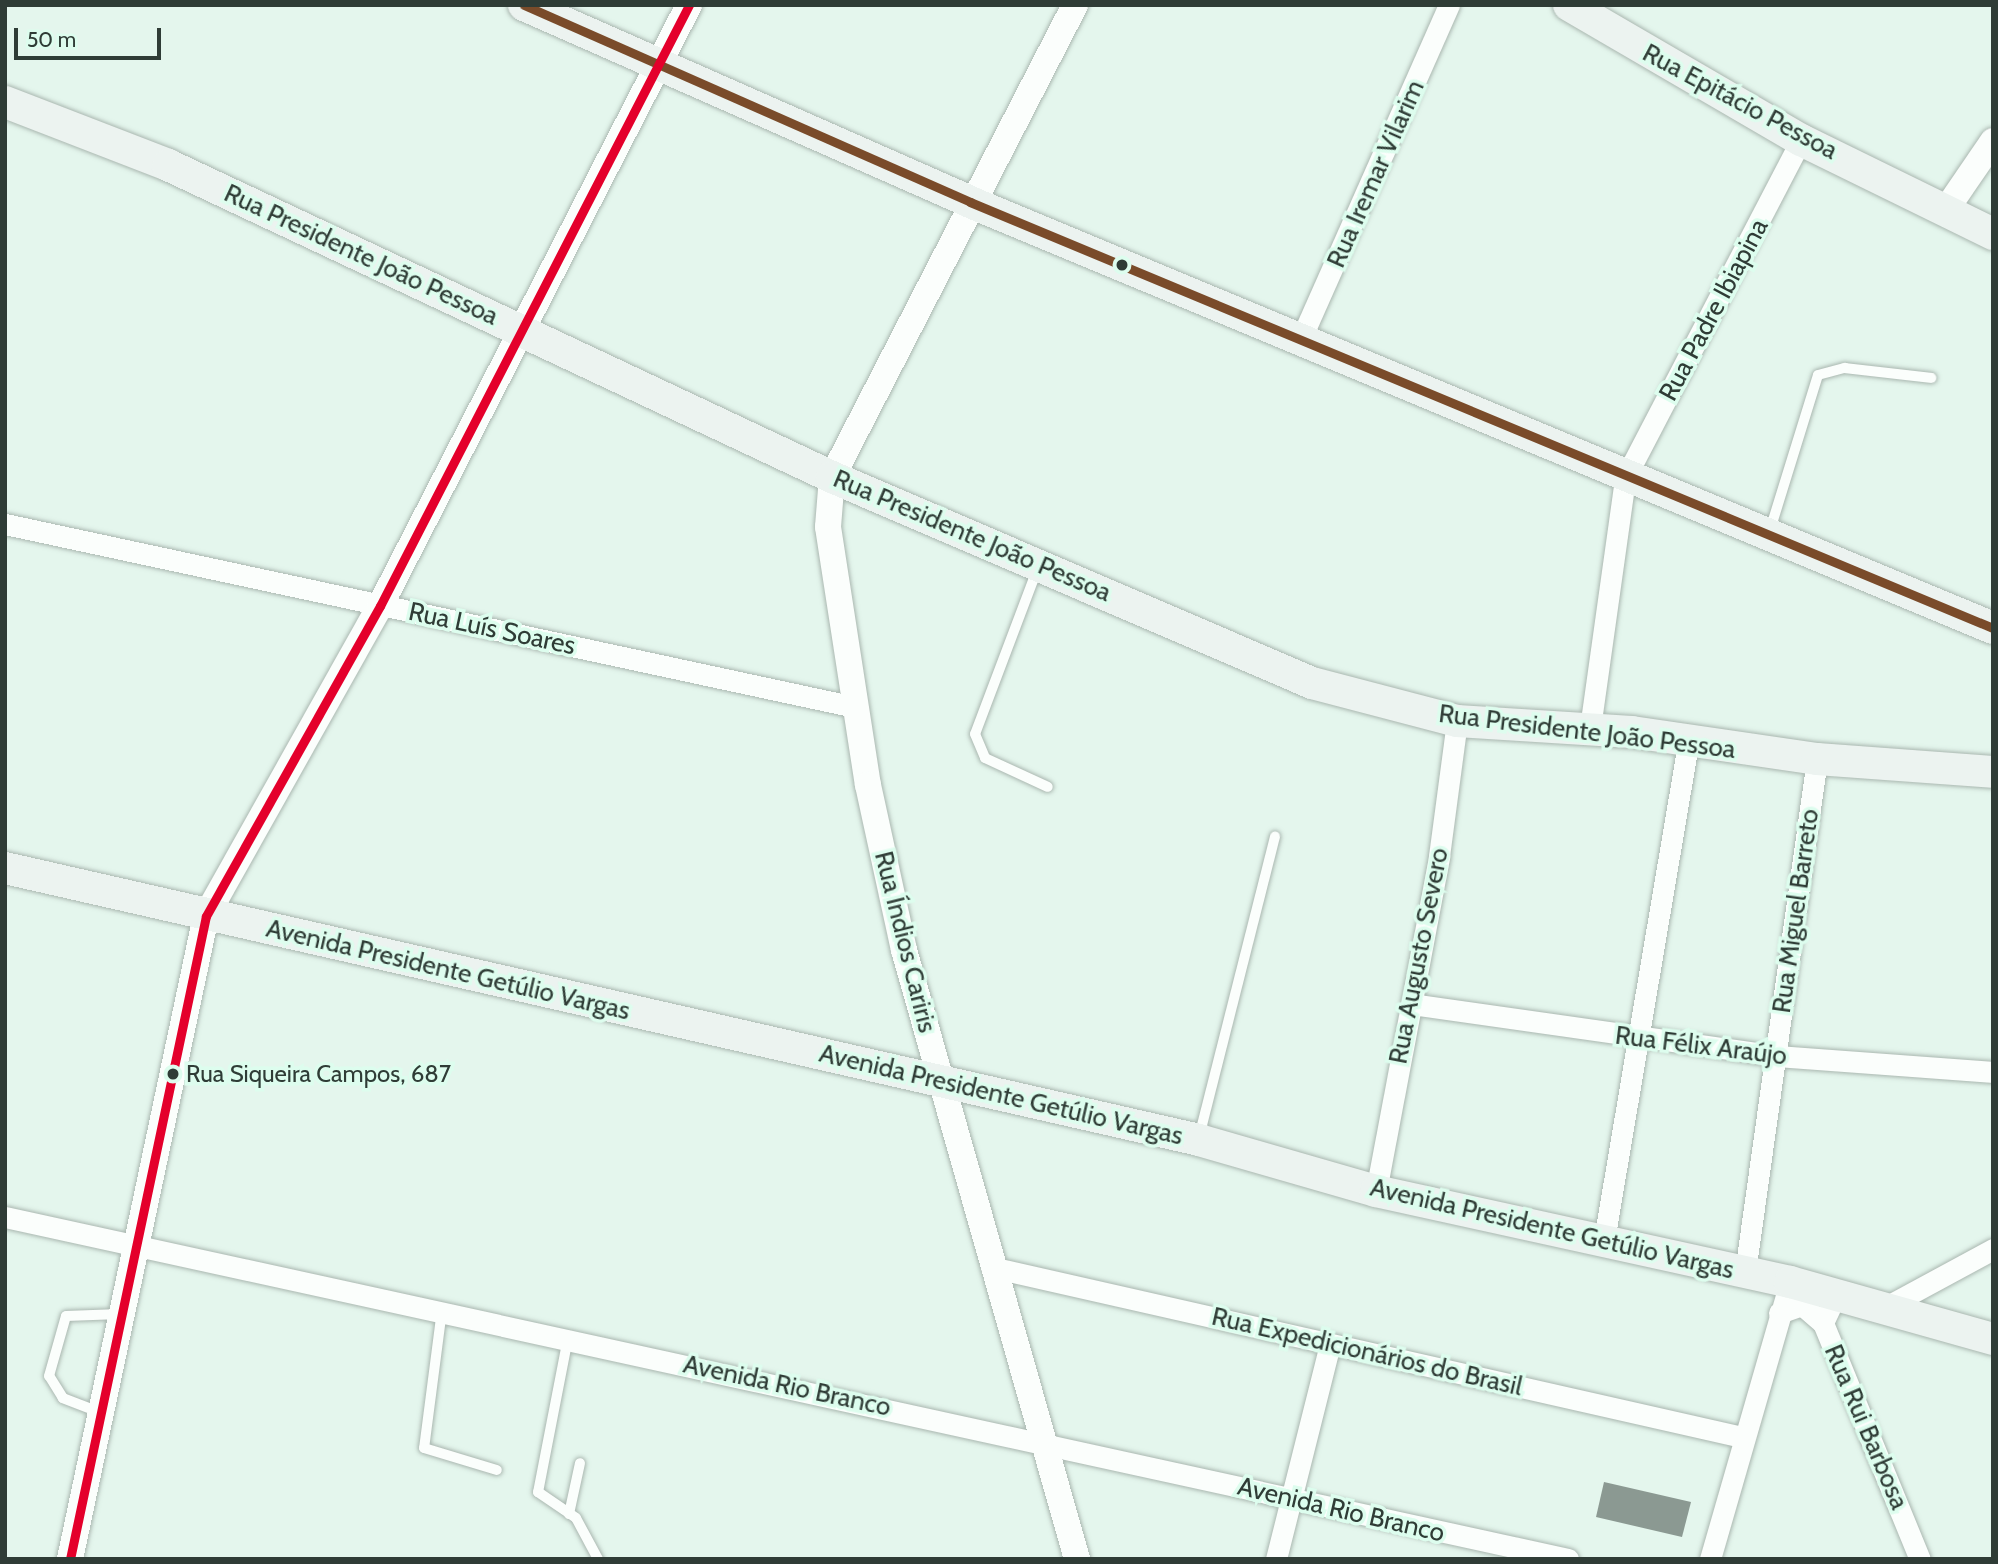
<!DOCTYPE html>
<html>
<head>
<meta charset="utf-8">
<style>
  body { margin:0 }
  #map { position:relative; width:1998px; height:1564px; overflow:hidden; background:#e4f6ed; font-family:Cabin,sans-serif }
  div>[style] { position:absolute }
  [style*='--x'] { left:calc(var(--x)*1px); top:calc(var(--y)*1px); width:calc(var(--w)*1px); rotate:calc(var(--a)*1deg) }
  .building>* { inset:0; background:#8b9992 }
  .roads { filter:drop-shadow(0 0 2px #aab7b0) drop-shadow(0 0 2px #aab7b0) }
  .service>* { height:10px; margin:-5px; padding:0 5px; transform-origin:5px; border-radius:5px; background:#fbfefc }
  .minor>* { height:21px; margin:-10.5px; padding:0 10.5px; transform-origin:10.5px; border-radius:10.5px; background:#fbfefc }
  .tertiary>* { height:26px; margin:-13px; padding:0 13px; transform-origin:13px; border-radius:13px; background:#fbfefc }
  .secondary>* { height:32px; margin:-16px; padding:0 16px; transform-origin:16px; border-radius:16px; background:#ecf3f0 }
  .bus-1>* { height:9px; margin:-4.5px; padding:0 4.5px; transform-origin:4.5px; border-radius:4.5px; background:#7a4b2a }
  .bus-2>* { height:9px; margin:-4.5px; padding:0 4.5px; transform-origin:4.5px; border-radius:4.5px; background:#e4002b }
  .dots>* { width:19px; height:19px; translate:-50% -50%; box-sizing:border-box; border:4px solid #ddfdee; border-radius:50% }
  span { translate:-50% -50%; white-space:nowrap; text-align:center; line-height:1.15; -webkit-text-stroke:7px #ddfdee; paint-order:stroke }
  .bus-label { font-size:24px; color:#2f3c36 }
  .left { translate:0 -50%; text-align:left }
  .street-label { font-size:26px; color:#2f3c36 }
  .frame { position:absolute; inset:0; border:7px solid #2f3c36; pointer-events:none }
  .scale { position:absolute; left:14px; top:28px; width:147px; height:32px; box-sizing:border-box; border:4px solid #2f3c36; border-top:0; padding-left:9px; font-size:21px; line-height:24px; white-space:nowrap; color:#2f3c36; -webkit-text-stroke:5px #ddfdee; paint-order:stroke }
</style>
</head>
<body>
<div id="map">
  <div class="building">
    <div style="clip-path:polygon(1604px 1482px,1691px 1502px,1682px 1537px,1596px 1517px)"></div>
  </div>
  <div class="roads">
    <div class="service">
      <div style="--x:1770;--y:530;--w:162;--a:-72.8"></div>
      <div style="--x:1818;--y:375;--w:28;--a:-15"></div>
      <div style="--x:1845;--y:368;--w:87;--a:6.6"></div>
      <div style="--x:1037;--y:570;--w:175;--a:110.7"></div>
      <div style="--x:975;--y:734;--w:26;--a:67"></div>
      <div style="--x:985;--y:758;--w:69;--a:24.7"></div>
      <div style="--x:1199;--y:1137;--w:310;--a:-75.8"></div>
      <div style="--x:442;--y:1310;--w:139;--a:97.4"></div>
      <div style="--x:424;--y:1448;--w:76;--a:16.8"></div>
      <div style="--x:568;--y:1338;--w:157;--a:101"></div>
      <div style="--x:538;--y:1492;--w:46;--a:34.4"></div>
      <div style="--x:576;--y:1518;--w:47;--a:61.8"></div>
      <div style="--x:99;--y:1412;--w:39;--a:-159"></div>
      <div style="--x:63;--y:1398;--w:26;--a:-122"></div>
      <div style="--x:49;--y:1376;--w:62;--a:-74.2"></div>
      <div style="--x:66;--y:1316;--w:54;--a:-2.1"></div>
      <div style="--x:569;--y:1514;--w:52;--a:-77.8"></div>
    </div>
    <div class="minor">
      <div style="--x:1300;--y:341;--w:368;--a:-66.1"></div>
      <div style="--x:5;--y:524;--w:869;--a:12.15"></div>
      <div style="--x:1590;--y:728;--w:252;--a:-82"></div>
      <div style="--x:1625;--y:478;--w:381;--a:-62.5"></div>
      <div style="--x:1412;--y:1004;--w:369;--a:8.1"></div>
      <div style="--x:1777;--y:1056;--w:217;--a:4.2"></div>
      <div style="--x:1376;--y:1191;--w:341;--a:-79.3"></div>
      <div style="--x:1439;--y:856;--w:136;--a:-82.4"></div>
      <div style="--x:5;--y:1217;--w:1600;--a:12.34"></div>
      <div style="--x:1604;--y:1240;--w:503;--a:-80.39"></div>
      <div style="--x:991;--y:1267;--w:770;--a:12.75"></div>
      <div style="--x:1745;--y:1272;--w:518;--a:-82.01"></div>
      <div style="--x:1835;--y:1297;--w:29;--a:115"></div>
      <div style="--x:1823;--y:1323;--w:255;--a:67.7"></div>
      <div style="--x:1884;--y:1308;--w:124;--a:-28.4"></div>
      <div style="--x:1779;--y:1313;--w:24;--a:-19"></div>
      <div style="--x:1802;--y:1305;--w:28;--a:41"></div>
      <div style="--x:1276;--y:1559;--w:222;--a:-75.9"></div>
      <div style="--x:1710;--y:1559;--w:288;--a:-73.9"></div>
    </div>
    <div class="tertiary">
      <div style="--x:1075;--y:5;--w:531;--a:117.24"></div>
      <div style="--x:832;--y:477;--w:50;--a:94.6"></div>
      <div style="--x:828;--y:527;--w:261;--a:81.2"></div>
      <div style="--x:868;--y:785;--w:169;--a:77.7"></div>
      <div style="--x:904;--y:950;--w:633;--a:74.14"></div>
      <div style="--x:1954;--y:198;--w:69;--a:-55.6"></div>
      <div style="--x:70;--y:1559;--w:657;--a:-78.06"></div>
      <div style="--x:206;--y:916;--w:355;--a:-60.7"></div>
      <div style="--x:380;--y:606;--w:676;--a:-62.79"></div>
    </div>
    <div class="secondary">
      <div style="--x:524;--y:5;--w:488;--a:23.8"></div>
      <div style="--x:970;--y:202;--w:1108;--a:22.61"></div>
      <div style="--x:1569;--y:5;--w:268;--a:30.2"></div>
      <div style="--x:1801;--y:140;--w:214;--a:26.1"></div>
      <div style="--x:5;--y:102;--w:175;--a:21.1"></div>
      <div style="--x:168;--y:165;--w:734;--a:25.17"></div>
      <div style="--x:832;--y:477;--w:522;--a:23.23"></div>
      <div style="--x:1312;--y:683;--w:150;--a:14.7"></div>
      <div style="--x:1457;--y:721;--w:175;--a:3.6"></div>
      <div style="--x:1632;--y:732;--w:187;--a:8.3"></div>
      <div style="--x:1817;--y:759;--w:176;--a:4.2"></div>
      <div style="--x:5;--y:868;--w:1225;--a:12.83"></div>
      <div style="--x:1199;--y:1140;--w:184;--a:16.1"></div>
      <div style="--x:1376;--y:1191;--w:424;--a:12.4"></div>
      <div style="--x:1790;--y:1282;--w:211;--a:15.7"></div>
    </div>
  </div>
  <div class="bus-1">
    <div style="--x:524;--y:5;--w:488;--a:23.8"></div>
    <div style="--x:970;--y:202;--w:1108;--a:22.61"></div>
  </div>
  <div class="bus-2">
    <div style="--x:70;--y:1559;--w:657;--a:-78.06"></div>
    <div style="--x:206;--y:916;--w:355;--a:-60.7"></div>
    <div style="--x:380;--y:606;--w:676;--a:-62.79"></div>
  </div>
  <div class="dots">
    <div style="left:1122px;top:265px;background:#2f3c36"></div>
    <div style="left:173px;top:1074px;background:#2f3c36"></div>
  </div>
  <div class="bus-label">
    <span class="left" style="left:186px;top:1074px">Rua Siqueira Campos, 687</span>
  </div>
  <div class="street-label">
    <span style="left:1740px;top:102px;rotate:28deg">Rua Epitácio Pessoa</span>
    <span style="left:1376px;top:174px;rotate:-66deg">Rua Iremar Vilarim</span>
    <span style="left:361px;top:255px;rotate:25deg">Rua Presidente João Pessoa</span>
    <span style="left:1714px;top:310px;rotate:-62deg">Rua Padre Ibiapina</span>
    <span style="left:972px;top:536px;rotate:23deg">Rua Presidente João Pessoa</span>
    <span style="left:492px;top:629px;rotate:12deg">Rua Luís Soares</span>
    <span style="left:1587px;top:732px;rotate:7deg">Rua Presidente João Pessoa</span>
    <span style="left:1796px;top:911px;rotate:-82deg">Rua Miguel Barreto</span>
    <span style="left:905px;top:942px;rotate:76deg">Rua Índios Cariris</span>
    <span style="left:1419px;top:956px;rotate:-79deg">Rua Augusto Severo</span>
    <span style="left:448px;top:970px;rotate:13deg">Avenida Presidente Getúlio Vargas</span>
    <span style="left:1701px;top:1046px;rotate:7deg">Rua Félix Araújo</span>
    <span style="left:1001px;top:1095px;rotate:13deg">Avenida Presidente Getúlio Vargas</span>
    <span style="left:1552px;top:1229px;rotate:13deg">Avenida Presidente Getúlio Vargas</span>
    <span style="left:1367px;top:1352px;rotate:13deg">Rua Expedicionários do Brasil</span>
    <span style="left:787px;top:1386px;rotate:12deg">Avenida Rio Branco</span>
    <span style="left:1866px;top:1427px;rotate:67deg">Rua Rui Barbosa</span>
    <span style="left:1341px;top:1510px;rotate:13deg">Avenida Rio Branco</span>
  </div>
  <div class="frame"></div>
  <div class="scale">50 m</div>
</div>
</body>
</html>
